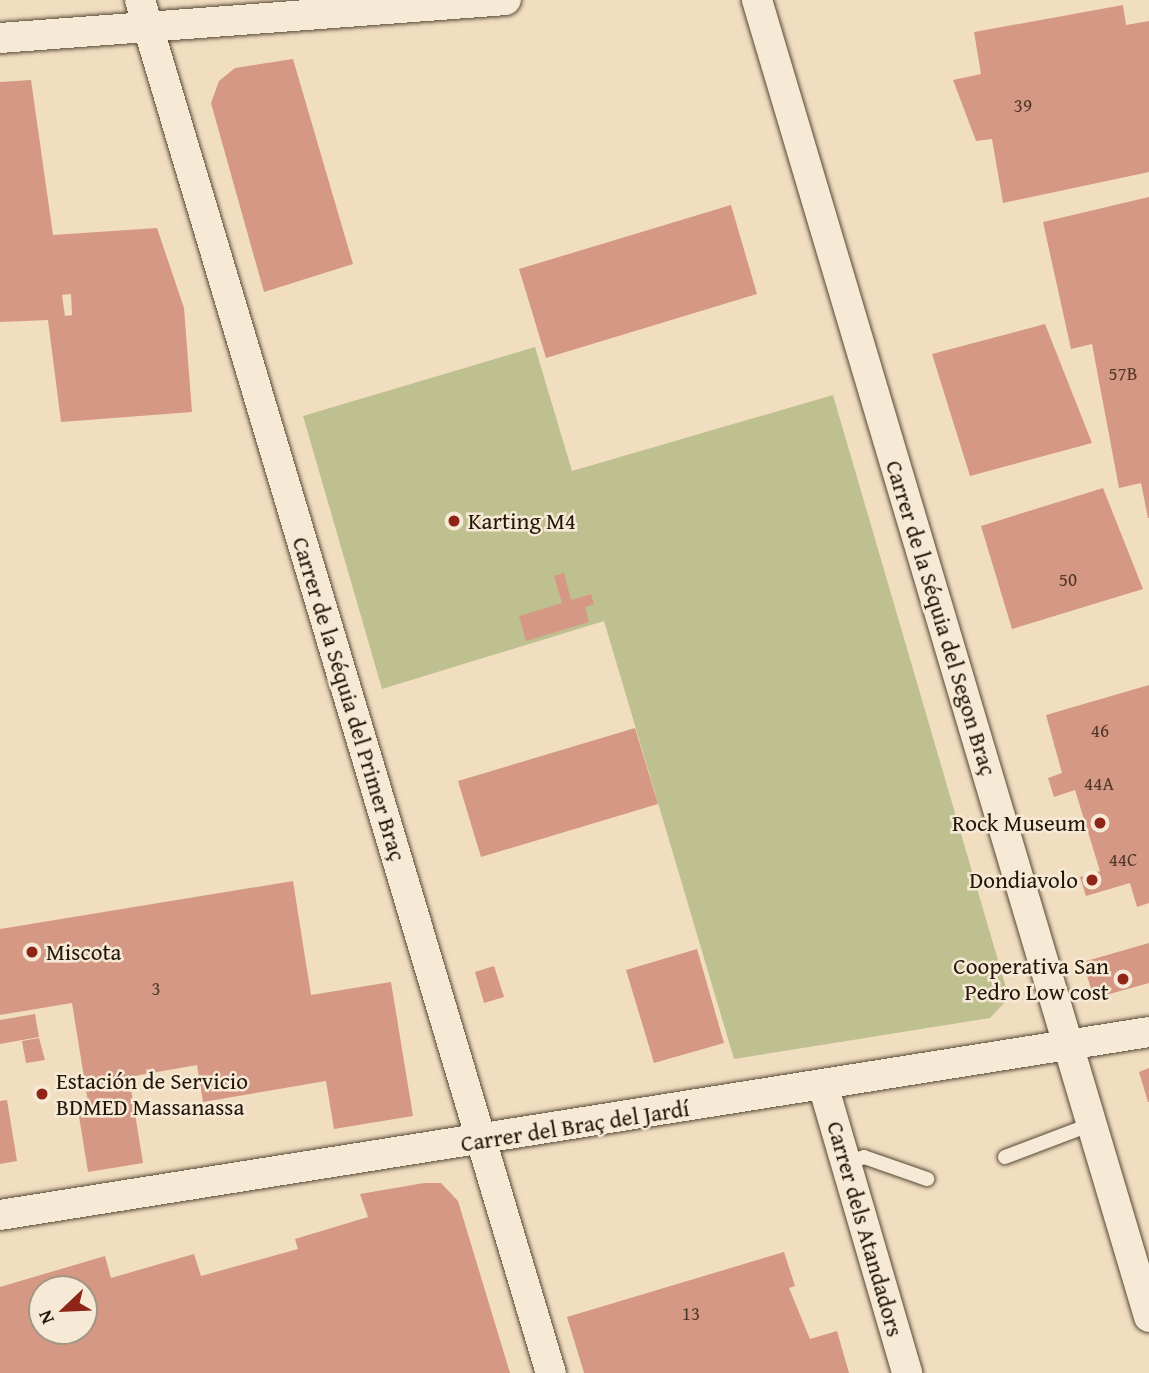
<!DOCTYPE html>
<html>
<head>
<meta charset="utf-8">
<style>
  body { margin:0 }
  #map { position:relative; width:1149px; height:1373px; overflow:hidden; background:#f1dec0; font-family:"Gentium Book Plus",serif }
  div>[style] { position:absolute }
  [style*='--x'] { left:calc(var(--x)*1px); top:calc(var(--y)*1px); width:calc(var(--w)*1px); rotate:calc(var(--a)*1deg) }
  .green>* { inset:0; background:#bfc08f }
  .building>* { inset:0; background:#d59884 }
  .roads { filter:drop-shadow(0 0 2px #564836) drop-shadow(0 0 2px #564836) }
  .lane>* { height:14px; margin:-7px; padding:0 7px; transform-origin:7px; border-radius:7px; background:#f6ead6 }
  .street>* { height:30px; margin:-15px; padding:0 15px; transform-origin:15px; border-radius:15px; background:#f6ead6 }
  .dots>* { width:19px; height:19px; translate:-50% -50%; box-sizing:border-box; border:4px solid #f6ead6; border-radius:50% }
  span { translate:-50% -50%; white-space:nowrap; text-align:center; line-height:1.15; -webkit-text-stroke:5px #f6ead6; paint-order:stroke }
  .number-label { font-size:19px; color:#503627 }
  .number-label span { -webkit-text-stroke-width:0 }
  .poi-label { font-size:23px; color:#231608 }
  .left { translate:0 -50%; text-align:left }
  .right { translate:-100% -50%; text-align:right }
  .street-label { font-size:23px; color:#231608 }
  .north { position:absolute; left:28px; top:1275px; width:70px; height:70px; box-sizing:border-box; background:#f6ead6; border:2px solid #a29584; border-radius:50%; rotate:247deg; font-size:19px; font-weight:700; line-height:28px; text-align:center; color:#231608 }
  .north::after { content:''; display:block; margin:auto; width:24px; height:32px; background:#8f2418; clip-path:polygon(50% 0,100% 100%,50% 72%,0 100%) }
</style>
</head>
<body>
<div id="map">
  <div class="green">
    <div style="clip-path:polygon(535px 347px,572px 471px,833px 395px,1009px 998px,990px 1018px,734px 1059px,604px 621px,382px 689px,303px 416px)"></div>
  </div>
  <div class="building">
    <div style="clip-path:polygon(1123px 5px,1126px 25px,1149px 21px,1149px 172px,1003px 203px,992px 139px,976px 141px,953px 80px,981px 74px,974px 32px)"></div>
    <div style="clip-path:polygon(293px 59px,353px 264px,264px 292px,211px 103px,219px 81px,235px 68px)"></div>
    <div style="clip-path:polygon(evenodd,31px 80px,53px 235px,157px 228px,184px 308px,192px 412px,61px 422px,48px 320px,0 322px,0 82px,31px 80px,71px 294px,72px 315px,65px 316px,62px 295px,71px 294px)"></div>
    <div style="clip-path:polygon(1149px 197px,1149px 518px,1148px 518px,1141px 483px,1119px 488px,1092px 344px,1071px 349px,1043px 222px)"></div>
    <div style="clip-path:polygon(731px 205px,757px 294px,546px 358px,519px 269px)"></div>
    <div style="clip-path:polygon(1045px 324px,1092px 443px,970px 476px,932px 354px)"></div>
    <div style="clip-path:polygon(1103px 488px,1143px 589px,1012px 629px,981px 526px)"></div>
    <div style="clip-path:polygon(564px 573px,571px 600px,591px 594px,594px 604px,585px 607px,589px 622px,526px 641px,519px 616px,562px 603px,554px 576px)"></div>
    <div style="clip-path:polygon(1149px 685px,1149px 903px,1137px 907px,1130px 883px,1086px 896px,1080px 877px,1100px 871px,1075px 790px,1054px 797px,1048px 778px,1062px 773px,1046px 715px)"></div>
    <div style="clip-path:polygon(635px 728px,658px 804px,481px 857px,458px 781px)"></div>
    <div style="clip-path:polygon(293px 881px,311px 995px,391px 982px,413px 1116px,334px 1129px,326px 1081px,203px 1102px,197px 1065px,129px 1077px,143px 1163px,88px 1172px,77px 1104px,88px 1102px,72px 1003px,0 1015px,0 929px)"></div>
    <div style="clip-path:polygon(1149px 943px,1149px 983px,1099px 997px,1091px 989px,1083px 962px)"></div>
    <div style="clip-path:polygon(697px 949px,724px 1043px,654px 1063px,626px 970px)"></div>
    <div style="clip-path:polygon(494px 966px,504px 997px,484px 1003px,475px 972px)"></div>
    <div style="clip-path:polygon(35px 1014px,39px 1037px,0 1044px,0 1020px)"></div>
    <div style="clip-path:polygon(39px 1038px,45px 1060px,26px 1063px,22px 1041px)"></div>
    <div style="clip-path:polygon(1149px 1068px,1149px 1102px,1148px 1102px,1139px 1072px)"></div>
    <div style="clip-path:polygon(7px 1100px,17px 1161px,0 1164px,0 1101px)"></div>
    <div style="clip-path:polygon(evenodd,424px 1183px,441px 1183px,458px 1201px,510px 1373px,0 1373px,0 1287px,105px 1256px,111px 1278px,194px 1254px,201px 1276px,298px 1249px,295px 1239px,368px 1217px,360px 1194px,424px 1183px,42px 1289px,84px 1289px,84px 1331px,42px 1331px,42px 1289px)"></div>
    <div style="clip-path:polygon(784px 1252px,795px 1286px,789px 1288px,810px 1339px,837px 1331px,849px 1373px,584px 1373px,567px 1317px)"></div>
  </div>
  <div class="roads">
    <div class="lane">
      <div style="--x:1005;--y:1157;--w:93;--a:-20.8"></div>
      <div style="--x:846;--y:1163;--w:19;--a:-18"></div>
      <div style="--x:864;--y:1157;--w:67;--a:19.2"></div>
    </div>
    <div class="street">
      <div style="--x:140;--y:0;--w:1433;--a:73.34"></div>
      <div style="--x:757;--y:0;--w:1374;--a:73.42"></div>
      <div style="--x:0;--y:38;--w:507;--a:-4.29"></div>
      <div style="--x:823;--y:1085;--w:300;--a:73.7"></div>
      <div style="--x:0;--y:1215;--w:1163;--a:-9.05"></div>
    </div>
  </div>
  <div class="dots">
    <div style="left:454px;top:521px;background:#8f2418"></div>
    <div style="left:1100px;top:823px;background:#8f2418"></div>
    <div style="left:1092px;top:880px;background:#8f2418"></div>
    <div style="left:32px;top:952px;background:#8f2418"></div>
    <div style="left:1123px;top:979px;background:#8f2418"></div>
    <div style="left:42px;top:1094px;background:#8f2418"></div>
  </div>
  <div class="number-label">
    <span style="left:1023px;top:106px">39</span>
    <span style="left:1123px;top:374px">57B</span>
    <span style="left:1068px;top:580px">50</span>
    <span style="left:1100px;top:731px">46</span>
    <span style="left:1099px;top:784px">44A</span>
    <span style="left:1123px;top:860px">44C</span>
    <span style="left:156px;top:989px">3</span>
    <span style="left:691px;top:1314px">13</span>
  </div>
  <div class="poi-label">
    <span class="left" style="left:468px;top:521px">Karting M4</span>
    <span class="right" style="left:1086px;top:823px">Rock Museum</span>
    <span class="right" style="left:1078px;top:880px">Dondiavolo</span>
    <span class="left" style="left:46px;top:952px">Miscota</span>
    <span class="right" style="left:1109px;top:979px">Cooperativa San<br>Pedro Low cost</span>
    <span class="left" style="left:56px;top:1094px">Estación de Servicio<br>BDMED Massanassa</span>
  </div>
  <div class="street-label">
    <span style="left:941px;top:618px;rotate:73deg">Carrer de la Séquia del Segon Braç</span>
    <span style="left:349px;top:699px;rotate:73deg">Carrer de la Séquia del Primer Braç</span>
    <span style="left:575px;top:1126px;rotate:-9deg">Carrer del Braç del Jardí</span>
    <span style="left:865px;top:1229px;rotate:74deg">Carrer dels Atandadors</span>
  </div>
  <div class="north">N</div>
</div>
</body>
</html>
